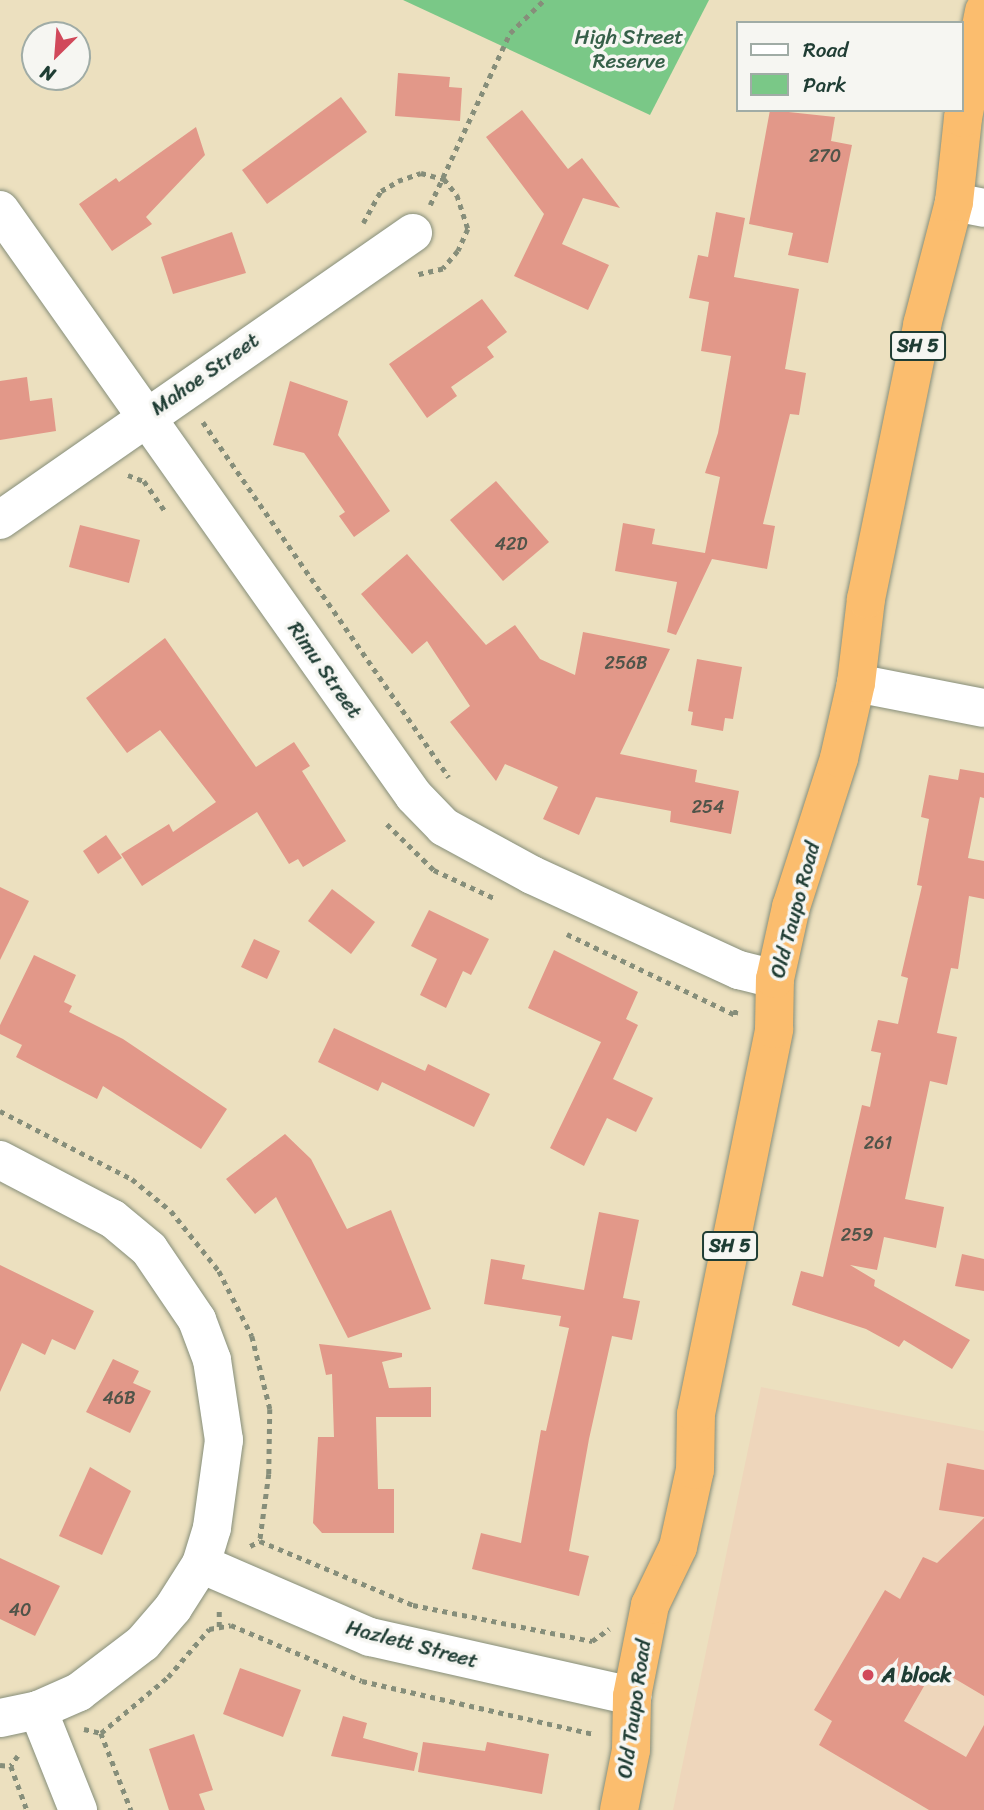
<!DOCTYPE html>
<html>
<head>
<meta charset="utf-8">
<style>
  body { margin:0 }
  #map { position:relative; width:984px; height:1810px; overflow:hidden; background:#ece0bf; font-family:Sriracha,sans-serif }
  div>[style] { position:absolute }
  [style*='--x'] { left:calc(var(--x)*1px); top:calc(var(--y)*1px); width:calc(var(--w)*1px); rotate:calc(var(--a)*1deg) }
  .built>* { inset:0; background:#eed6bb }
  .green>* { inset:0; background:#7ac887 }
  .building>* { inset:0; background:#e29889 }
  .path>* { height:4.5px; margin-top:-2.25px; transform-origin:0; background:repeating-linear-gradient(90deg,#868e7a 0 5px,transparent 0 10px) }
  .roads { filter:drop-shadow(0 0 2px #868e7a) drop-shadow(0 0 2px #868e7a) }
  .minor>* { height:38px; margin:-19px; padding:0 19px; transform-origin:19px; border-radius:19px; background:#fff }
  .highway>* { height:38px; margin:-19px; padding:0 19px; transform-origin:19px; border-radius:19px; background:#fbbd6e }
  .dots>* { width:19px; height:19px; translate:-50% -50%; box-sizing:border-box; border:4px solid #f6f6f2; border-radius:50% }
  span { translate:-50% -50%; white-space:nowrap; text-align:center; line-height:1.15; -webkit-text-stroke:7px #f6f6f2; paint-order:stroke }
  .number-label { font-size:18px; color:#505449 }
  .number-label span { -webkit-text-stroke-width:0 }
  .shield-label span { padding:2px 5px; background:#f6f6f2; border:2px solid; border-radius:5px; -webkit-text-stroke-width:0 }
  .shield-label { font-size:19px; color:#1f3d34; font-weight:700 }
  .park-label { font-size:21px; color:#366049 }
  .street-label { font-size:21px; color:#1f3d34 }
  .poi-label { font-size:21px; color:#1f3d34; font-weight:700 }
  .left { translate:0 -50%; text-align:left }
  .legend { position:absolute; left:736px; top:21px; width:228px; height:91px; box-sizing:border-box; background:#f6f6f2; border:2px solid #a0aca6; margin:0; padding:9px 12px; list-style:none; font-size:21px; color:#1f3d34 }
  .legend li { display:flex; align-items:center; gap:14px; height:35px }
  .legend b { width:35px; border:2px solid #a0aca6 }
  .north { position:absolute; left:21px; top:21px; width:70px; height:70px; box-sizing:border-box; background:#f6f6f2; border:2px solid #a0aca6; border-radius:50%; rotate:205deg; font-size:19px; font-weight:700; line-height:28px; text-align:center; color:#1f3d34 }
  .north::after { content:''; display:block; margin:auto; width:24px; height:32px; background:#d1495b; clip-path:polygon(50% 0,100% 100%,50% 72%,0 100%) }
</style>
</head>
<body>
<div id="map">
  <div class="built">
    <div style="clip-path:polygon(761px 1387px,984px 1431px,984px 1810px,673px 1810px)"></div>
  </div>
  <div class="green">
    <div style="clip-path:polygon(403px 0,709px 0,650px 115px)"></div>
  </div>
  <div class="building">
    <div style="clip-path:polygon(398px 73px,450px 77px,449px 87px,462px 88px,460px 121px,395px 116px)"></div>
    <div style="clip-path:polygon(341px 97px,367px 132px,267px 204px,242px 170px)"></div>
    <div style="clip-path:polygon(522px 110px,568px 169px,582px 158px,620px 208px,583px 198px,562px 244px,609px 265px,588px 310px,514px 276px,544px 214px,486px 137px)"></div>
    <div style="clip-path:polygon(770px 110px,835px 117px,831px 141px,852px 145px,828px 263px,788px 255px,793px 233px,749px 224px)"></div>
    <div style="clip-path:polygon(196px 127px,205px 155px,146px 217px,152px 224px,112px 251px,79px 204px,116px 178px,119px 182px)"></div>
    <div style="clip-path:polygon(716px 212px,745px 218px,734px 277px,799px 289px,785px 369px,806px 373px,799px 415px,790px 414px,763px 524px,775px 526px,767px 569px,712px 559px,676px 635px,667px 632px,677px 582px,615px 571px,623px 523px,655px 529px,652px 544px,705px 553px,720px 477px,705px 473px,718px 433px,731px 356px,701px 351px,709px 302px,689px 298px,698px 255px,708px 257px)"></div>
    <div style="clip-path:polygon(232px 232px,246px 273px,173px 294px,161px 257px)"></div>
    <div style="clip-path:polygon(482px 299px,507px 332px,487px 347px,494px 357px,451px 387px,457px 396px,427px 418px,389px 364px)"></div>
    <div style="clip-path:polygon(27px 377px,30px 401px,52px 398px,56px 431px,0 440px,0 381px)"></div>
    <div style="clip-path:polygon(290px 381px,348px 401px,338px 435px,390px 511px,354px 537px,339px 516px,345px 512px,304px 453px,273px 445px)"></div>
    <div style="clip-path:polygon(496px 481px,549px 542px,503px 581px,450px 520px)"></div>
    <div style="clip-path:polygon(80px 525px,140px 540px,129px 583px,69px 567px)"></div>
    <div style="clip-path:polygon(407px 554px,486px 645px,515px 625px,540px 659px,575px 675px,583px 632px,670px 649px,620px 754px,697px 770px,695px 782px,739px 791px,731px 834px,670px 822px,671px 811px,596px 797px,579px 835px,543px 819px,558px 787px,505px 764px,496px 781px,450px 722px,470px 706px,427px 641px,412px 654px,361px 594px)"></div>
    <div style="clip-path:polygon(165px 638px,256px 767px,294px 742px,310px 766px,302px 771px,346px 841px,303px 867px,298px 859px,289px 864px,257px 812px,142px 886px,121px 854px,169px 824px,173px 832px,216px 802px,160px 730px,127px 753px,86px 698px)"></div>
    <div style="clip-path:polygon(697px 659px,742px 667px,733px 719px,725px 718px,723px 731px,691px 725px,693px 712px,688px 711px)"></div>
    <div style="clip-path:polygon(960px 769px,984px 773px,984px 798px,980px 797px,968px 858px,984px 861px,984px 899px,969px 896px,958px 969px,951px 968px,937px 1033px,957px 1037px,947px 1085px,930px 1081px,905px 1199px,944px 1207px,936px 1248px,884px 1237px,877px 1270px,850px 1265px,875px 1280px,874px 1286px,970px 1340px,952px 1369px,904px 1340px,899px 1347px,866px 1329px,792px 1305px,801px 1271px,823px 1277px,862px 1105px,870px 1107px,881px 1053px,871px 1051px,878px 1020px,898px 1024px,908px 978px,901px 976px,922px 886px,917px 885px,929px 819px,921px 817px,929px 775px,958px 780px)"></div>
    <div style="clip-path:polygon(106px 835px,122px 858px,98px 874px,83px 851px)"></div>
    <div style="clip-path:polygon(0 887px,29px 901px,0 960px)"></div>
    <div style="clip-path:polygon(332px 889px,375px 922px,351px 954px,308px 921px)"></div>
    <div style="clip-path:polygon(429px 910px,489px 939px,471px 975px,463px 971px,446px 1008px,420px 995px,437px 959px,411px 946px)"></div>
    <div style="clip-path:polygon(254px 939px,280px 951px,267px 979px,241px 967px)"></div>
    <div style="clip-path:polygon(554px 950px,638px 992px,626px 1019px,638px 1025px,613px 1079px,653px 1098px,636px 1132px,607px 1118px,584px 1166px,550px 1148px,601px 1042px,528px 1008px)"></div>
    <div style="clip-path:polygon(34px 955px,76px 975px,64px 1002px,72px 1006px,69px 1012px,123px 1039px,227px 1109px,201px 1149px,103px 1086px,97px 1099px,16px 1057px,22px 1045px,0 1034px,0 1025px)"></div>
    <div style="clip-path:polygon(334px 1028px,425px 1071px,428px 1064px,490px 1094px,474px 1127px,382px 1082px,378px 1091px,318px 1062px)"></div>
    <div style="clip-path:polygon(285px 1134px,311px 1159px,347px 1229px,391px 1210px,431px 1309px,348px 1338px,276px 1197px,255px 1214px,226px 1179px)"></div>
    <div style="clip-path:polygon(599px 1212px,639px 1220px,623px 1298px,640px 1301px,632px 1340px,612px 1336px,589px 1439px,569px 1551px,589px 1556px,579px 1596px,472px 1569px,481px 1533px,521px 1543px,541px 1430px,546px 1431px,569px 1328px,559px 1326px,561px 1316px,484px 1304px,491px 1259px,525px 1265px,522px 1279px,584px 1290px)"></div>
    <div style="clip-path:polygon(962px 1254px,984px 1259px,984px 1291px,955px 1286px)"></div>
    <div style="clip-path:polygon(0 1265px,94px 1311px,75px 1350px,52px 1339px,45px 1355px,22px 1343px,0 1392px)"></div>
    <div style="clip-path:polygon(319px 1344px,402px 1353px,402px 1357px,382px 1362px,389px 1388px,431px 1387px,431px 1417px,376px 1417px,378px 1489px,394px 1489px,394px 1533px,322px 1533px,313px 1523px,318px 1437px,334px 1437px,332px 1374px,326px 1375px)"></div>
    <div style="clip-path:polygon(113px 1359px,139px 1371px,133px 1383px,151px 1391px,130px 1433px,86px 1412px)"></div>
    <div style="clip-path:polygon(947px 1463px,984px 1470px,984px 1517px,939px 1510px)"></div>
    <div style="clip-path:polygon(90px 1467px,131px 1491px,102px 1555px,59px 1536px)"></div>
    <div style="clip-path:polygon(984px 1518px,984px 1696px,935px 1667px,904px 1721px,966px 1757px,984px 1725px,984px 1810px,929px 1810px,819px 1745px,832px 1721px,814px 1710px,885px 1590px,900px 1599px,923px 1557px,937px 1563px)"></div>
    <div style="clip-path:polygon(0 1558px,60px 1586px,35px 1636px,0 1619px)"></div>
    <div style="clip-path:polygon(240px 1668px,301px 1690px,283px 1737px,223px 1714px)"></div>
    <div style="clip-path:polygon(343px 1716px,367px 1723px,363px 1738px,418px 1753px,414px 1771px,331px 1756px)"></div>
    <div style="clip-path:polygon(194px 1734px,213px 1790px,199px 1794px,205px 1810px,169px 1810px,149px 1749px)"></div>
    <div style="clip-path:polygon(423px 1742px,485px 1751px,487px 1742px,549px 1754px,542px 1794px,418px 1772px)"></div>
  </div>
  <div class="path">
    <div style="--x:430;--y:205;--w:190;--a:-65.1"></div>
    <div style="--x:510;--y:33;--w:47;--a:-44.1"></div>
    <div style="--x:363;--y:223;--w:37;--a:-61"></div>
    <div style="--x:381;--y:191;--w:20;--a:-30"></div>
    <div style="--x:398;--y:181;--w:24;--a:-19"></div>
    <div style="--x:421;--y:173;--w:24;--a:15"></div>
    <div style="--x:444;--y:179;--w:21;--a:51"></div>
    <div style="--x:457;--y:195;--w:36;--a:72"></div>
    <div style="--x:468;--y:229;--w:24;--a:114"></div>
    <div style="--x:458;--y:251;--w:23;--a:130"></div>
    <div style="--x:443;--y:269;--w:28;--a:167"></div>
    <div style="--x:203;--y:422;--w:432;--a:55.3"></div>
    <div style="--x:128;--y:475;--w:17;--a:21"></div>
    <div style="--x:144;--y:481;--w:37;--a:55"></div>
    <div style="--x:387;--y:824;--w:66;--a:44.4"></div>
    <div style="--x:434;--y:870;--w:68;--a:25.1"></div>
    <div style="--x:567;--y:934;--w:187;--a:25.7"></div>
    <div style="--x:735;--y:1015;--w:8;--a:-83"></div>
    <div style="--x:0;--y:1111;--w:148;--a:27.3"></div>
    <div style="--x:132;--y:1179;--w:50;--a:39.4"></div>
    <div style="--x:171;--y:1211;--w:77;--a:51.3"></div>
    <div style="--x:219;--y:1271;--w:73;--a:63.1"></div>
    <div style="--x:252;--y:1336;--w:75;--a:76.1"></div>
    <div style="--x:270;--y:1409;--w:65;--a:90.9"></div>
    <div style="--x:269;--y:1474;--w:68;--a:97.7"></div>
    <div style="--x:250;--y:1546;--w:11;--a:-27"></div>
    <div style="--x:260;--y:1541;--w:166;--a:22.7"></div>
    <div style="--x:413;--y:1605;--w:183;--a:11.4"></div>
    <div style="--x:592;--y:1641;--w:21;--a:-35"></div>
    <div style="--x:219;--y:1627;--w:18;--a:-90"></div>
    <div style="--x:84;--y:1729;--w:17;--a:13"></div>
    <div style="--x:101;--y:1733;--w:87;--a:-39.9"></div>
    <div style="--x:168;--y:1677;--w:63;--a:-49.5"></div>
    <div style="--x:209;--y:1629;--w:22;--a:-10"></div>
    <div style="--x:231;--y:1625;--w:142;--a:23.1"></div>
    <div style="--x:362;--y:1681;--w:237;--a:12.9"></div>
    <div style="--x:101;--y:1733;--w:83;--a:68.7"></div>
    <div style="--x:18;--y:1756;--w:12;--a:125"></div>
    <div style="--x:11;--y:1766;--w:47;--a:70"></div>
    <div style="--x:0;--y:1765;--w:11;--a:5"></div>
  </div>
  <div class="roads">
    <div class="minor">
      <div style="--x:954;--y:202;--w:31;--a:11"></div>
      <div style="--x:0;--y:210;--w:717;--a:54.76"></div>
      <div style="--x:414;--y:796;--w:43;--a:45.9"></div>
      <div style="--x:444;--y:827;--w:100;--a:28.6"></div>
      <div style="--x:532;--y:875;--w:228;--a:24.7"></div>
      <div style="--x:739;--y:970;--w:37;--a:14"></div>
      <div style="--x:0;--y:520;--w:503;--a:-34.8"></div>
      <div style="--x:856;--y:683;--w:130;--a:11.1"></div>
      <div style="--x:0;--y:1160;--w:127;--a:27.6"></div>
      <div style="--x:113;--y:1219;--w:47;--a:39.8"></div>
      <div style="--x:149;--y:1249;--w:86;--a:55.9"></div>
      <div style="--x:197;--y:1320;--w:43;--a:69.4"></div>
      <div style="--x:212;--y:1360;--w:81;--a:81.5"></div>
      <div style="--x:224;--y:1440;--w:89;--a:97.8"></div>
      <div style="--x:212;--y:1528;--w:38;--a:107"></div>
      <div style="--x:201;--y:1564;--w:52;--a:122.5"></div>
      <div style="--x:173;--y:1608;--w:46;--a:130.6"></div>
      <div style="--x:143;--y:1643;--w:81;--a:142.6"></div>
      <div style="--x:79;--y:1692;--w:45;--a:156.3"></div>
      <div style="--x:38;--y:1710;--w:39;--a:168"></div>
      <div style="--x:201;--y:1564;--w:184;--a:23.4"></div>
      <div style="--x:370;--y:1637;--w:269;--a:12.7"></div>
      <div style="--x:38;--y:1710;--w:108;--a:68.2"></div>
    </div>
    <div class="highway">
      <div style="--x:619;--y:1810;--w:61;--a:-78.7"></div>
      <div style="--x:631;--y:1750;--w:54;--a:-88.9"></div>
      <div style="--x:632;--y:1696;--w:93;--a:-78.8"></div>
      <div style="--x:650;--y:1605;--w:64;--a:-64.2"></div>
      <div style="--x:678;--y:1547;--w:79;--a:-77.6"></div>
      <div style="--x:695;--y:1470;--w:56;--a:-89"></div>
      <div style="--x:696;--y:1414;--w:393;--a:-78.5"></div>
      <div style="--x:774;--y:1029;--w:50;--a:-88.9"></div>
      <div style="--x:775;--y:979;--w:74;--a:-77.5"></div>
      <div style="--x:791;--y:907;--w:157;--a:-72.1"></div>
      <div style="--x:839;--y:758;--w:77;--a:-77.2"></div>
      <div style="--x:856;--y:683;--w:85;--a:-83.2"></div>
      <div style="--x:866;--y:599;--w:280;--a:-78.4"></div>
      <div style="--x:922;--y:325;--w:127;--a:-75.4"></div>
      <div style="--x:954;--y:202;--w:84;--a:-83.9"></div>
      <div style="--x:963;--y:118;--w:109;--a:-78.9"></div>
    </div>
  </div>
  <div class="dots">
    <div style="left:868px;top:1675px;background:#d1495b"></div>
  </div>
  <div class="number-label">
    <span style="left:825px;top:156px">270</span>
    <span style="left:511px;top:544px">42D</span>
    <span style="left:626px;top:663px">256B</span>
    <span style="left:708px;top:807px">254</span>
    <span style="left:878px;top:1143px">261</span>
    <span style="left:857px;top:1235px">259</span>
    <span style="left:119px;top:1398px">46B</span>
    <span style="left:20px;top:1610px">40</span>
  </div>
  <div class="shield-label">
    <span style="left:918px;top:346px">SH 5</span>
    <span style="left:730px;top:1246px">SH 5</span>
  </div>
  <div class="park-label">
    <span style="left:629px;top:49px">High Street<br>Reserve</span>
  </div>
  <div class="street-label">
    <span style="left:205px;top:374px;rotate:-35deg">Mahoe Street</span>
    <span style="left:325px;top:670px;rotate:55deg">Rimu Street</span>
    <span style="left:795px;top:910px;rotate:-75deg">Old Taupo Road</span>
    <span style="left:412px;top:1644px;rotate:15deg">Hazlett Street</span>
    <span style="left:634px;top:1709px;rotate:-82deg">Old Taupo Road</span>
  </div>
  <div class="poi-label">
    <span class="left" style="left:882px;top:1675px">A block</span>
  </div>
  <ul class="legend">
  <li><b style="height:9px;background:#fff"></b>Road</li>
  <li><b style="height:19px;background:#7ac887"></b>Park</li>
  </ul>
  <div class="north">N</div>
</div>
</body>
</html>
